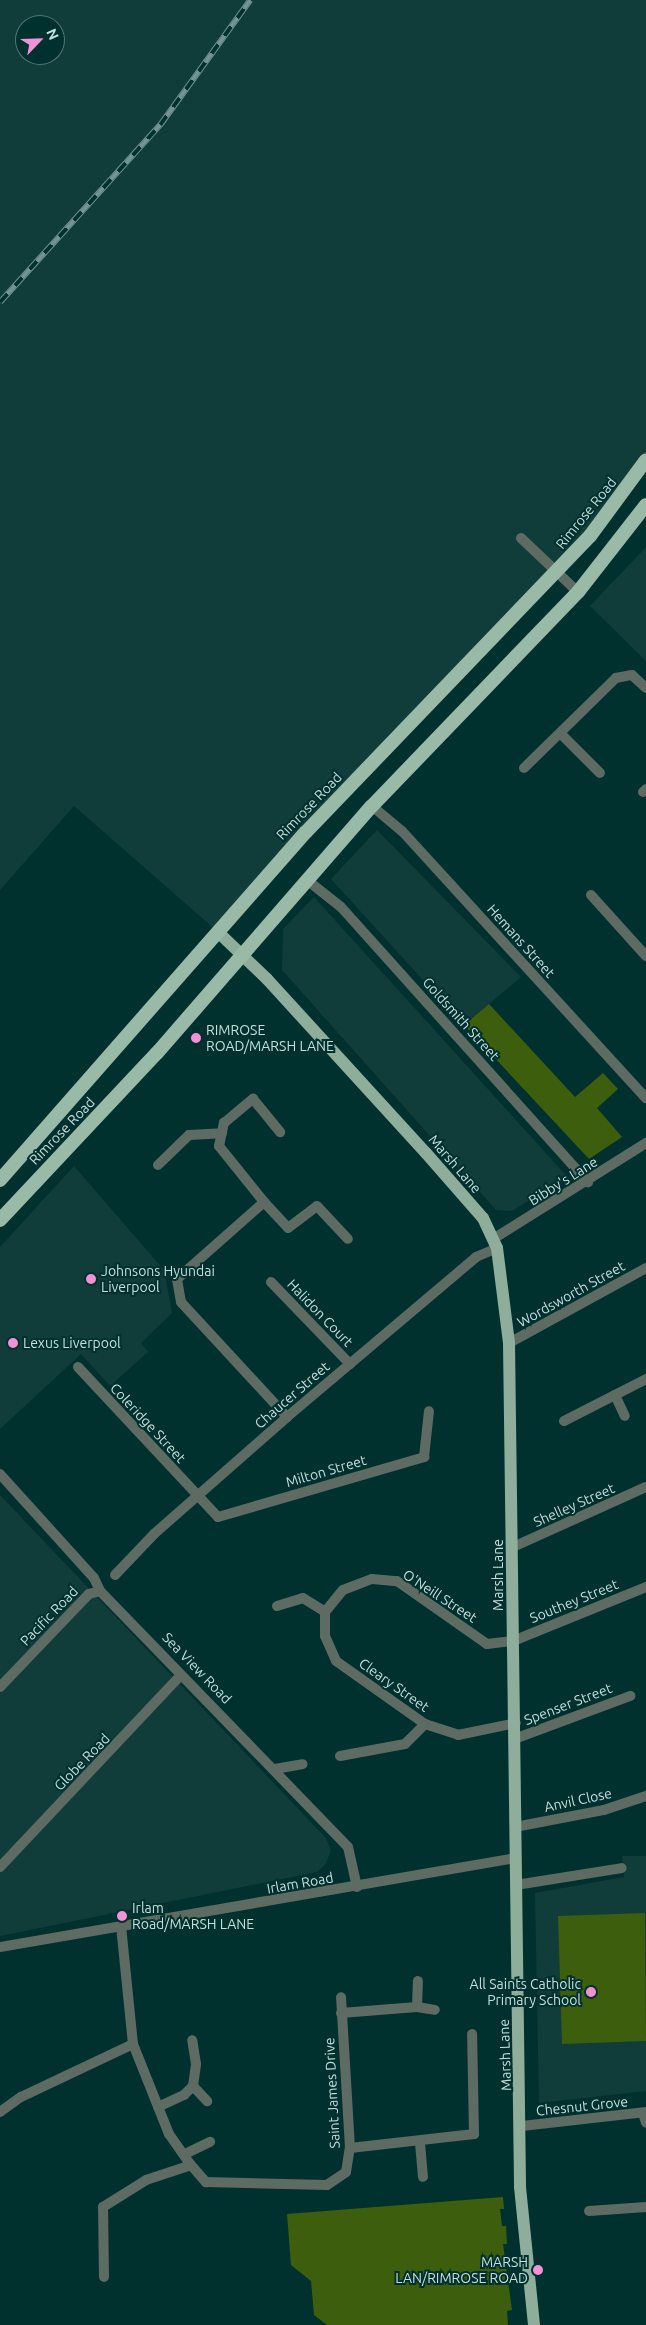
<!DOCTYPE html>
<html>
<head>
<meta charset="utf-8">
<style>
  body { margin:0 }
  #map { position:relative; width:646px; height:2325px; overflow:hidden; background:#00312f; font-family:Ubuntu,sans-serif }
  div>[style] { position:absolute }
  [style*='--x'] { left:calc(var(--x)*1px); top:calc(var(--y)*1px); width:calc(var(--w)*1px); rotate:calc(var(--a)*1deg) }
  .built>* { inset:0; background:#103c3a }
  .green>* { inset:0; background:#3d5e0c }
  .minor>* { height:10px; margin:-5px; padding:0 5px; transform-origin:5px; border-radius:5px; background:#5d6b63 }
  .tertiary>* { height:10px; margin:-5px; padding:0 5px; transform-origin:5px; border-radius:5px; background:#5d6b63 }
  .primary>* { height:12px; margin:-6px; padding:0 6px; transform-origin:6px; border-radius:6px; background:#8ead9b }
  .trunk>* { height:14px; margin:-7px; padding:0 7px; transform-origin:7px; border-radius:7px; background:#98baa6 }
  .rail>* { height:5.5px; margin-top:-2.75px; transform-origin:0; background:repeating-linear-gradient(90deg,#00312f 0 11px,#729492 0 22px); box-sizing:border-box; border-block:1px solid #729492 }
  .dots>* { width:14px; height:14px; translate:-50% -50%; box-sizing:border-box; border:2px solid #00312f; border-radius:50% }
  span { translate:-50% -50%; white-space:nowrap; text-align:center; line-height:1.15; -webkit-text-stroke:4px #00312f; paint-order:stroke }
  .street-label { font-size:14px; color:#c7dfdc }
  .poi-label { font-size:14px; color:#c7dfdc }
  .left { translate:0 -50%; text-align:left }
  .right { translate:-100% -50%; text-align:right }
  .north { position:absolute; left:15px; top:15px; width:50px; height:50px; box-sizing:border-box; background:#00312f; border:1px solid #507774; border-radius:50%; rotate:66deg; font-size:14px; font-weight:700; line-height:20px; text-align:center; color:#c7dfdc }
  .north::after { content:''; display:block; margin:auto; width:18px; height:22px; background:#f291d6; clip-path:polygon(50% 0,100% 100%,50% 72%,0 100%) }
</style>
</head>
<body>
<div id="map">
  <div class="built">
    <div style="clip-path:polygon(evenodd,0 0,646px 0,646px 460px,626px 491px,218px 932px,74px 806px,0 890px,0 0,25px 25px,55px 25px,55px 55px,25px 55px,25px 25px)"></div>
    <div style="clip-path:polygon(646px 547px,646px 661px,590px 606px)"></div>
    <div style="clip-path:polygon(377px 830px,521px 977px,464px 1025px,331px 879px)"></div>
    <div style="clip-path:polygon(314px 897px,564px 1173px,568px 1177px,512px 1211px,496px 1210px,282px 970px,283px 929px)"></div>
    <div style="clip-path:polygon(74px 1166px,164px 1270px,172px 1313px,141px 1343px,148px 1352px,110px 1386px,81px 1354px,0 1429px,0 1247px)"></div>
    <div style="clip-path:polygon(0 1495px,326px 1838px,331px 1851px,325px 1865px,317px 1872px,0 1936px)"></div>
    <div style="clip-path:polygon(622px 1856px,646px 1856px,646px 2091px,539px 2103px,535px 1893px,624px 1877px)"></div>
  </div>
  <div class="green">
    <div style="clip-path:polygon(489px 1004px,575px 1097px,603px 1073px,618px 1089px,597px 1108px,622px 1137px,589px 1159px,464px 1025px)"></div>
    <div style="clip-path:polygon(645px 1913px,646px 2041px,562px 2044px,558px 1916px)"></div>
    <div style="clip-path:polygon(503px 2197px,504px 2209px,500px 2209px,502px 2226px,506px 2226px,507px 2244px,503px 2244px,512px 2310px,507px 2311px,508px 2325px,327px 2325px,314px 2315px,311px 2281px,291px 2265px,287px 2214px)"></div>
  </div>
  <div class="minor">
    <div style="--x:521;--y:538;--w:79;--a:43.5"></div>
    <div style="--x:561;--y:734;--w:55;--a:45"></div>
    <div style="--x:524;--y:768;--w:129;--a:-44.4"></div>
    <div style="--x:616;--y:678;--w:16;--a:-11"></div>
    <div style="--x:632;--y:675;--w:19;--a:43"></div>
    <div style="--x:643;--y:792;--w:4;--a:-45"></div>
    <div style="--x:372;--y:806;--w:39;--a:40"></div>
    <div style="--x:402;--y:831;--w:362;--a:47.6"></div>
    <div style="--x:307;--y:880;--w:43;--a:38.5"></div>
    <div style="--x:341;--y:907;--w:370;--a:48.1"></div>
    <div style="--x:591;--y:895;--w:82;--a:48"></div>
    <div style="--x:158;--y:1165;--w:43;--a:-44.1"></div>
    <div style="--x:189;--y:1135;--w:33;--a:-3"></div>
    <div style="--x:264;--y:1202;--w:72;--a:-128.8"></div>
    <div style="--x:219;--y:1146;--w:24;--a:-78"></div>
    <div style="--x:224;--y:1123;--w:38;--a:-40"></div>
    <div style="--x:253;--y:1099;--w:43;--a:50.7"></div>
    <div style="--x:493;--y:1239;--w:181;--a:-32.1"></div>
    <div style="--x:271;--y:1282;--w:114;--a:46.1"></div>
    <div style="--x:509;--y:1343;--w:156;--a:-28.7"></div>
    <div style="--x:78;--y:1367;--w:205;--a:47"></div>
    <div style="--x:218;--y:1517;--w:215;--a:-16.2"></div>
    <div style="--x:424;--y:1457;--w:46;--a:-83.8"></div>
    <div style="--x:615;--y:1395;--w:23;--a:65"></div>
    <div style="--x:287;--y:1417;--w:156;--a:-132.7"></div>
    <div style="--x:181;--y:1302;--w:23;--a:-100"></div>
    <div style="--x:177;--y:1279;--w:116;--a:-41.5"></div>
    <div style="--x:264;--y:1202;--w:35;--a:47"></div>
    <div style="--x:288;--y:1228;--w:36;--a:-37"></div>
    <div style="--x:317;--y:1206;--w:45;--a:46.8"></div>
    <div style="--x:564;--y:1421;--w:92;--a:-27.1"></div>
    <div style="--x:0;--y:1474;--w:140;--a:47.9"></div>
    <div style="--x:94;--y:1578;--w:14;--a:65"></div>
    <div style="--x:100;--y:1591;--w:356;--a:45.9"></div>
    <div style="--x:348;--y:1847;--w:41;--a:77.3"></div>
    <div style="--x:513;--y:1547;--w:146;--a:-24.3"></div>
    <div style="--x:115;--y:1575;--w:57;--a:-46.4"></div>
    <div style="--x:154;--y:1534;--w:177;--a:-41.3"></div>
    <div style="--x:287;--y:1417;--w:248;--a:-40.2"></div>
    <div style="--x:476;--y:1257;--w:23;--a:-23"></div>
    <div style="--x:277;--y:1606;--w:27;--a:-17"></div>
    <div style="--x:303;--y:1598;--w:26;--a:32"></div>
    <div style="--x:325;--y:1612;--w:28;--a:-51"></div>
    <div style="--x:343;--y:1590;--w:31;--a:-21"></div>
    <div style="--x:372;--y:1579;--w:25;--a:5"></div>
    <div style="--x:397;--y:1581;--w:110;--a:35"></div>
    <div style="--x:487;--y:1644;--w:26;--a:-7"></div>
    <div style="--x:513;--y:1641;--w:144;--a:-22.1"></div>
    <div style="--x:325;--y:1612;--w:24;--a:90"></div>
    <div style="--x:325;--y:1636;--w:27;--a:66"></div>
    <div style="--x:336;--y:1661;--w:109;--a:35.3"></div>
    <div style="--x:425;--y:1724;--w:35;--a:18"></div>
    <div style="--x:458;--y:1735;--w:59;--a:-11.7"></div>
    <div style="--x:0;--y:1687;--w:129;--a:-46.3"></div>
    <div style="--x:89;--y:1594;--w:11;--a:-15"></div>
    <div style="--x:517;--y:1738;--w:121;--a:-20.4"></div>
    <div style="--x:340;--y:1756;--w:66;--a:-10.5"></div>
    <div style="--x:405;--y:1744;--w:28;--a:-45"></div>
    <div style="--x:275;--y:1769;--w:28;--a:-10"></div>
    <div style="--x:515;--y:1827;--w:91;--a:-10.8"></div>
    <div style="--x:604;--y:1810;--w:44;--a:-18.4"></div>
    <div style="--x:0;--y:1867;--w:264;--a:-46.7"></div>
    <div style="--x:516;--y:1885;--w:107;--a:-9.1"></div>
    <div style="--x:121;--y:1926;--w:119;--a:84.2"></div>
    <div style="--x:133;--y:2044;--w:97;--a:68.2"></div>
    <div style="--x:169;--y:2134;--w:38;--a:55"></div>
    <div style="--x:417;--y:2007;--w:26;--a:-88"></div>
    <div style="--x:341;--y:2013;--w:76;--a:-4.5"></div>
    <div style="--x:417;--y:2007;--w:18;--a:9"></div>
    <div style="--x:193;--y:2086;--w:21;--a:47"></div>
    <div style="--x:158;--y:2107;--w:29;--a:-25"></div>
    <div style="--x:184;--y:2095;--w:13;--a:-45"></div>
    <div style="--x:193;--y:2086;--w:22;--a:-82"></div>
    <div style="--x:196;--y:2064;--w:24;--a:-99"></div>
    <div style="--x:0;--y:2112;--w:26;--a:-36"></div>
    <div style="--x:21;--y:2097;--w:124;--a:-25.3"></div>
    <div style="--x:643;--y:2113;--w:10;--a:73"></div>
    <div style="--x:522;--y:2126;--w:125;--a:-6.4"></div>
    <div style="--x:420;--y:2143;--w:34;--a:85"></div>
    <div style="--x:350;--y:2148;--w:125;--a:-6.4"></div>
    <div style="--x:474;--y:2134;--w:100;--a:-91.1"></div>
    <div style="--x:185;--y:2154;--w:28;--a:-26"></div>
    <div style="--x:589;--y:2211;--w:57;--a:-4"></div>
    <div style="--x:104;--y:2277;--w:70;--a:-90.8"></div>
    <div style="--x:103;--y:2207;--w:51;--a:-32.1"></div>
    <div style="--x:146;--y:2180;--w:47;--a:-18.4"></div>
    <div style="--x:191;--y:2165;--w:23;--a:49"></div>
    <div style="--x:206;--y:2182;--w:121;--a:1.4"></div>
    <div style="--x:327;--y:2185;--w:23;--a:-34"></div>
    <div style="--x:346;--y:2172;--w:24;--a:-81"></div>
    <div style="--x:350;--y:2148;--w:151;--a:-93.4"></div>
  </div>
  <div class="tertiary">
    <div style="--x:0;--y:1947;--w:524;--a:-9.79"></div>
  </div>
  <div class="primary">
    <div style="--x:218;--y:932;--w:68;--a:43.8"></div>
    <div style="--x:267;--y:979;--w:236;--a:47.6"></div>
    <div style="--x:426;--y:1153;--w:86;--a:48.8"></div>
    <div style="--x:483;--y:1218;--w:33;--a:65"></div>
    <div style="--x:497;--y:1248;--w:96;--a:82.8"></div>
    <div style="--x:509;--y:1343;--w:844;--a:89.25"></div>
    <div style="--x:520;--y:2187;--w:139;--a:84.2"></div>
  </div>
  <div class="trunk">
    <div style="--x:0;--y:1180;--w:463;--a:-48.7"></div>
    <div style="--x:306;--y:832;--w:410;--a:-46.2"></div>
    <div style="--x:590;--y:536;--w:94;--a:-53.6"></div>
    <div style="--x:0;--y:1220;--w:229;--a:-46.8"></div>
    <div style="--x:157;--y:1053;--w:327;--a:-49"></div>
    <div style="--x:372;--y:806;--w:297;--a:-46.1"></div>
    <div style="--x:578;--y:592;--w:110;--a:-52"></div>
  </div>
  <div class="rail">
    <div style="--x:0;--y:302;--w:239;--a:-47.9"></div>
    <div style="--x:160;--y:125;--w:154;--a:-54.2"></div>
  </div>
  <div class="dots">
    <div style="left:196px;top:1038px;background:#f291d6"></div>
    <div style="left:91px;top:1279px;background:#f291d6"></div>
    <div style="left:13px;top:1343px;background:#f291d6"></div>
    <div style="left:122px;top:1916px;background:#f291d6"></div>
    <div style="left:591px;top:1992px;background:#f291d6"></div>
    <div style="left:538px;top:2270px;background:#f291d6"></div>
  </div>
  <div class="street-label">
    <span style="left:586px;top:513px;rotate:-51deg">Rimrose Road</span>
    <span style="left:309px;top:806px;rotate:-46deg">Rimrose Road</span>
    <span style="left:521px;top:941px;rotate:48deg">Hemans Street</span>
    <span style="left:461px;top:1019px;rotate:48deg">Goldsmith Street</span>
    <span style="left:62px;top:1131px;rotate:-46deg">Rimrose Road</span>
    <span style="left:455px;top:1164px;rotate:49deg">Marsh Lane</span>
    <span style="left:563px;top:1181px;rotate:-32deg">Bibby's Lane</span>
    <span style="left:571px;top:1294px;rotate:-29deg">Wordsworth Street</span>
    <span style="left:320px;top:1313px;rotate:46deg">Halidon Court</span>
    <span style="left:292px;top:1395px;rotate:-41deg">Chaucer Street</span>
    <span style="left:148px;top:1423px;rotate:47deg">Coleridge Street</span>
    <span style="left:326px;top:1471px;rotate:-16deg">Milton Street</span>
    <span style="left:574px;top:1505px;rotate:-24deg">Shelley Street</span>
    <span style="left:498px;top:1575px;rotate:-90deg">Marsh Lane</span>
    <span style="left:440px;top:1596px;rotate:33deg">O'Neill Street</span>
    <span style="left:574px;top:1601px;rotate:-22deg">Southey Street</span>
    <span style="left:49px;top:1616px;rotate:-46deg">Pacific Road</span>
    <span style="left:197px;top:1668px;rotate:46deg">Sea View Road</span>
    <span style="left:394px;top:1685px;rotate:35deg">Cleary Street</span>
    <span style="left:568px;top:1704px;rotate:-21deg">Spenser Street</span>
    <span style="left:82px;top:1762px;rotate:-46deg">Globe Road</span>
    <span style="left:578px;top:1800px;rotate:-12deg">Anvil Close</span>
    <span style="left:300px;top:1883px;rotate:-10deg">Irlam Road</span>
    <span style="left:505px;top:2055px;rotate:-92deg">Marsh Lane</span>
    <span style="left:332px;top:2093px;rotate:-93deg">Saint James Drive</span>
    <span style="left:582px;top:2106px;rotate:-6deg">Chesnut Grove</span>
  </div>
  <div class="poi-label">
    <span class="left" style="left:206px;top:1038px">RIMROSE<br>ROAD/MARSH LANE</span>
    <span class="left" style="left:101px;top:1279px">Johnsons Hyundai<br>Liverpool</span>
    <span class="left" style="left:23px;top:1343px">Lexus Liverpool</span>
    <span class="left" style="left:132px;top:1916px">Irlam<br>Road/MARSH LANE</span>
    <span class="right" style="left:581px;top:1992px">All Saints Catholic<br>Primary School</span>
    <span class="right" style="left:528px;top:2270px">MARSH<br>LAN/RIMROSE ROAD</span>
  </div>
  <div class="north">N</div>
</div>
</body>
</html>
